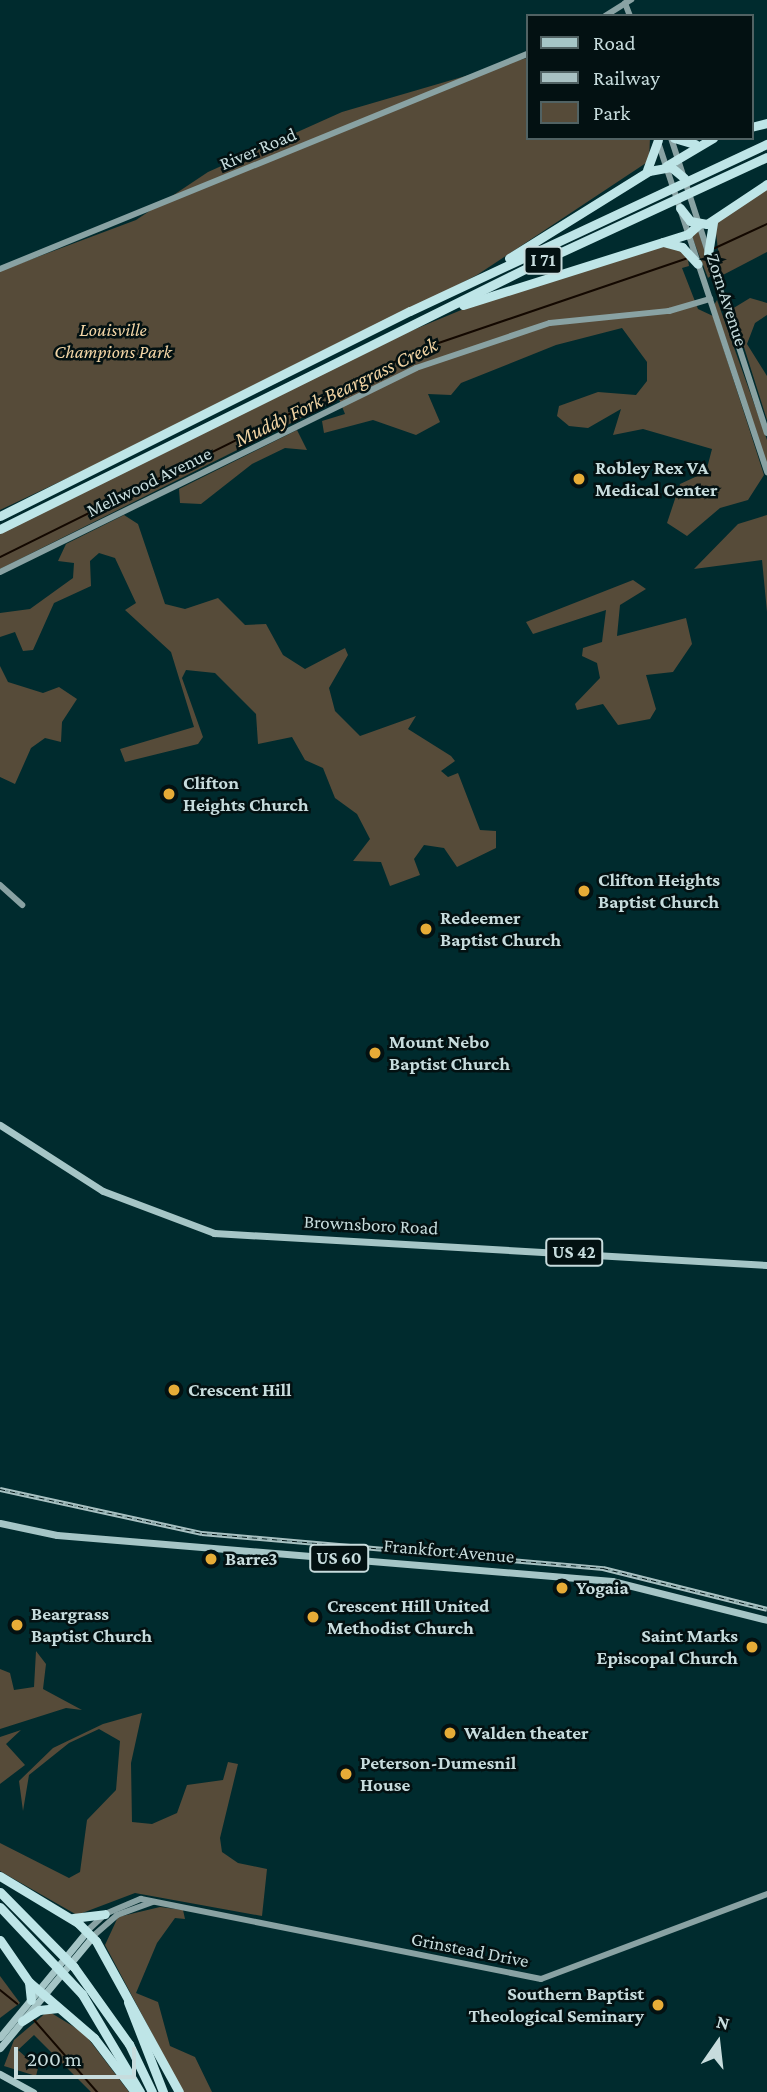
<!DOCTYPE html>
<html>
<head>
<meta charset="utf-8">
<style>
  body { margin:0 }
  #map { position:relative; width:767px; height:2092px; overflow:hidden; background:#002b2e; font-family:"Crimson Pro",serif }
  div>[style] { position:absolute }
  [style*='--x'] { left:calc(var(--x)*1px); top:calc(var(--y)*1px); width:calc(var(--w)*1px); rotate:calc(var(--a)*1deg) }
  .green>* { inset:0; background:#564b39 }
  .stream>* { height:2px; margin:-1px; padding:0 1px; transform-origin:1px; border-radius:1px; background:#130800 }
  .secondary>* { height:6px; margin:-3px; padding:0 3px; transform-origin:3px; border-radius:3px; background:#89a2a3 }
  .primary>* { height:7px; margin:-3.5px; padding:0 3.5px; transform-origin:3.5px; border-radius:3.5px; background:#a5c5c6 }
  .highway>* { height:9px; margin:-4.5px; padding:0 4.5px; transform-origin:4.5px; border-radius:4.5px; background:#bee5e7 }
  .rail>* { height:4.5px; margin-top:-2.25px; transform-origin:0; background:repeating-linear-gradient(90deg,#031112 0 5px,#a8c1c2 0 10px); box-sizing:border-box; border-block:2px solid #a8c1c2 }
  .dots>* { width:19px; height:19px; translate:-50% -50%; box-sizing:border-box; border:4px solid #031112; border-radius:50% }
  span { translate:-50% -50%; white-space:nowrap; text-align:center; line-height:1.15; -webkit-text-stroke:5px #031112; paint-order:stroke }
  .shield-label span { padding:2px 5px; background:#031112; border:2px solid; border-radius:5px; -webkit-text-stroke-width:0 }
  .shield-label { font-size:18px; color:#c7dcdd; font-weight:700 }
  .street-label { font-size:19px; color:#c7dcdd }
  .park-label { font-size:19px; color:#f2d5a6; font-style:italic }
  .poi-label { font-size:19px; color:#c7dcdd; font-weight:700 }
  .left { translate:0 -50%; text-align:left }
  .right { translate:-100% -50%; text-align:right }
  .water-label { font-size:21px; color:#efd2a2; font-style:italic }
  .legend { position:absolute; left:526px; top:14px; width:228px; height:126px; box-sizing:border-box; background:#031112; border:2px solid #516263; margin:0; padding:9px 12px; list-style:none; font-size:21px; color:#c7dcdd }
  .legend li { display:flex; align-items:center; gap:14px; height:35px }
  .legend b { width:35px; border:2px solid #516263 }
  .north { position:absolute; left:683px; top:2008px; width:70px; height:70px; -webkit-text-stroke:5px #031112; paint-order:stroke; rotate:14deg; font-size:19px; font-weight:700; line-height:28px; text-align:center; color:#c7dcdd }
  .north::after { content:''; display:block; margin:auto; width:24px; height:32px; background:#c7dcdd; clip-path:polygon(50% 0,100% 100%,50% 72%,0 100%) }
  .scale { position:absolute; left:14px; top:2047px; width:122px; height:32px; box-sizing:border-box; border:4px solid #c7dcdd; border-top:0; padding-left:9px; font-size:21px; line-height:24px; white-space:nowrap; color:#c7dcdd; -webkit-text-stroke:5px #031112; paint-order:stroke }
</style>
</head>
<body>
<div id="map">
  <div class="green">
    <div style="clip-path:polygon(527px 58px,527px 138px,650px 138px,649px 161px,477px 275px,245px 394px,0 510px,0 271px,136px 220px,208px 172px,342px 112px)"></div>
    <div style="clip-path:polygon(767px 187px,767px 252px,721px 276px,715px 224px)"></div>
    <div style="clip-path:polygon(697px 227px,713px 274px,708px 278px,691px 234px)"></div>
    <div style="clip-path:polygon(664px 244px,687px 254px,689px 266px,682px 268px,698px 309px,713px 316px,764px 475px,748px 500px,720px 508px,687px 536px,667px 523px,680px 484px,706px 472px,712px 449px,643px 429px,613px 435px,621px 409px,588px 428px,569px 426px,557px 416px,559px 406px,598px 392px,636px 395px,647px 381px,647px 362px,622px 328px,556px 345px,461px 383px,451px 395px,428px 394px,440px 422px,416px 435px,373px 420px,324px 433px,322px 421px,345px 414px,339px 399px,0 569px,0 533px,389px 340px,538px 278px)"></div>
    <div style="clip-path:polygon(750px 298px,767px 303px,767px 315px,755px 323px,747px 344px,767px 376px,767px 420px,732px 309px)"></div>
    <div style="clip-path:polygon(717px 300px,767px 440px,767px 467px,714px 305px)"></div>
    <div style="clip-path:polygon(297px 430px,307px 450px,285px 448px,252px 464px,201px 504px,180px 503px,179px 489px)"></div>
    <div style="clip-path:polygon(124px 515px,138px 524px,165px 604px,185px 609px,218px 598px,245px 625px,266px 624px,283px 655px,305px 669px,345px 648px,348px 655px,329px 688px,335px 711px,360px 736px,416px 716px,408px 729px,451px 756px,455px 761px,441px 771px,448px 777px,458px 773px,480px 830px,496px 831px,496px 848px,457px 867px,444px 848px,424px 845px,414px 859px,420px 875px,390px 886px,381px 862px,353px 861px,370px 839px,357px 814px,335px 798px,323px 768px,305px 760px,292px 737px,258px 744px,256px 714px,215px 673px,186px 670px,182px 678px,203px 737px,198px 744px,125px 762px,120px 749px,194px 727px,171px 652px,125px 610px,136px 603px,115px 558px,99px 553px,90px 561px,91px 586px,54px 603px,33px 650px,23px 651px,15px 632px,0 637px,0 613px,30px 609px,73px 578px,74px 563px,58px 561px,66px 544px)"></div>
    <div style="clip-path:polygon(767px 515px,767px 612px,762px 560px,694px 569px,738px 524px)"></div>
    <div style="clip-path:polygon(633px 580px,646px 589px,620px 605px,617px 636px,686px 618px,692px 644px,673px 672px,646px 675px,656px 709px,650px 719px,618px 725px,603px 704px,577px 710px,575px 704px,600px 678px,597px 663px,582px 656px,583px 648px,602px 642px,606px 610px,533px 634px,526px 622px)"></div>
    <div style="clip-path:polygon(0 666px,8px 682px,43px 693px,59px 687px,77px 699px,62px 722px,61px 742px,45px 738px,31px 748px,15px 784px,0 777px)"></div>
    <div style="clip-path:polygon(36px 1651px,46px 1664px,43px 1689px,82px 1710px,66px 1708px,0 1729px,0 1669px,10px 1673px,14px 1690px,34px 1687px)"></div>
    <div style="clip-path:polygon(142px 1713px,131px 1763px,132px 1822px,152px 1824px,177px 1813px,187px 1785px,223px 1780px,228px 1762px,238px 1764px,220px 1838px,222px 1852px,238px 1863px,267px 1869px,262px 1916px,135px 1893px,77px 1915px,0 1871px,0 1843px,69px 1878px,80px 1872px,87px 1820px,116px 1790px,120px 1741px,99px 1729px,69px 1743px,29px 1775px,23px 1811px,19px 1781px,53px 1748px,103px 1724px)"></div>
    <div style="clip-path:polygon(21px 1730px,6px 1744px,25px 1765px,0 1784px,0 1737px)"></div>
    <div style="clip-path:polygon(160px 1907px,183px 1910px,185px 1919px,175px 1918px,157px 1943px,136px 1993px,158px 2002px,170px 2046px,195px 2057px,212px 2092px,183px 2092px,105px 1945px,118px 1917px)"></div>
    <div style="clip-path:polygon(0 1976px,20px 2003px,0 2018px)"></div>
    <div style="clip-path:polygon(48px 2011px,84px 2033px,129px 2092px,91px 2092px,34px 2035px,18px 2050px,38px 2068px,36px 2076px,4px 2066px,14px 2040px)"></div>
  </div>
  <div class="stream">
    <div style="--x:715;--y:248;--w:57;--a:-24.8"></div>
    <div style="--x:0;--y:557;--w:466;--a:-26.3"></div>
    <div style="--x:418;--y:350;--w:283;--a:-18.8"></div>
    <div style="--x:0;--y:1990;--w:22;--a:39"></div>
    <div style="--x:34;--y:2020;--w:96;--a:48.8"></div>
  </div>
  <div class="secondary">
    <div style="--x:625;--y:3;--w:14;--a:69"></div>
    <div style="--x:605;--y:16;--w:31;--a:-32"></div>
    <div style="--x:671;--y:138;--w:310;--a:72"></div>
    <div style="--x:658;--y:142;--w:348;--a:71.7"></div>
    <div style="--x:0;--y:269;--w:569;--a:-22.19"></div>
    <div style="--x:0;--y:572;--w:463;--a:-26.1"></div>
    <div style="--x:416;--y:368;--w:141;--a:-18.6"></div>
    <div style="--x:550;--y:323;--w:120;--a:-5.8"></div>
    <div style="--x:669;--y:311;--w:43;--a:-16.3"></div>
    <div style="--x:0;--y:885;--w:30;--a:42"></div>
    <div style="--x:87;--y:1931;--w:25;--a:-43"></div>
    <div style="--x:105;--y:1914;--w:39;--a:-23"></div>
    <div style="--x:141;--y:1899;--w:408;--a:11.3"></div>
    <div style="--x:541;--y:1979;--w:241;--a:-20.6"></div>
    <div style="--x:92;--y:1937;--w:33;--a:-41"></div>
    <div style="--x:117;--y:1915;--w:38;--a:-20"></div>
  </div>
  <div class="primary">
    <div style="--x:0;--y:1125;--w:122;--a:32.7"></div>
    <div style="--x:103;--y:1191;--w:119;--a:20.7"></div>
    <div style="--x:214;--y:1233;--w:554;--a:3.31"></div>
    <div style="--x:0;--y:1523;--w:58;--a:11.9"></div>
    <div style="--x:57;--y:1535;--w:557;--a:4.74"></div>
    <div style="--x:612;--y:1581;--w:160;--a:14.1"></div>
    <div style="--x:0;--y:2037;--w:137;--a:-50.6"></div>
    <div style="--x:0;--y:2048;--w:144;--a:-50.3"></div>
    <div style="--x:0;--y:2074;--w:38;--a:29"></div>
  </div>
  <div class="highway">
    <div style="--x:751;--y:127;--w:16;--a:-14"></div>
    <div style="--x:674;--y:138;--w:22;--a:16"></div>
    <div style="--x:666;--y:166;--w:55;--a:-30.8"></div>
    <div style="--x:647;--y:170;--w:32;--a:-70"></div>
    <div style="--x:680;--y:208;--w:16;--a:52"></div>
    <div style="--x:690;--y:221;--w:17;--a:10"></div>
    <div style="--x:707;--y:224;--w:72;--a:-33.7"></div>
    <div style="--x:663;--y:242;--w:20;--a:15"></div>
    <div style="--x:682;--y:247;--w:23;--a:47"></div>
    <div style="--x:708;--y:254;--w:33;--a:-81"></div>
    <div style="--x:509;--y:258;--w:165;--a:-31.9"></div>
    <div style="--x:649;--y:171;--w:22;--a:-10"></div>
    <div style="--x:671;--y:167;--w:17;--a:40"></div>
    <div style="--x:463;--y:305;--w:236;--a:-17.5"></div>
    <div style="--x:688;--y:234;--w:15;--a:-42"></div>
    <div style="--x:0;--y:516;--w:458;--a:-26.6"></div>
    <div style="--x:410;--y:311;--w:394;--a:-25.1"></div>
    <div style="--x:0;--y:529;--w:593;--a:-26.35"></div>
    <div style="--x:531;--y:266;--w:260;--a:-24.8"></div>
    <div style="--x:0;--y:1876;--w:91;--a:31.1"></div>
    <div style="--x:78;--y:1923;--w:25;--a:45"></div>
    <div style="--x:96;--y:1941;--w:172;--a:61.2"></div>
    <div style="--x:0;--y:1892;--w:105;--a:45.4"></div>
    <div style="--x:74;--y:1967;--w:95;--a:54.5"></div>
    <div style="--x:129;--y:2044;--w:53;--a:64.4"></div>
    <div style="--x:0;--y:1907;--w:120;--a:46.7"></div>
    <div style="--x:82;--y:1994;--w:114;--a:59.4"></div>
    <div style="--x:73;--y:1918;--w:32;--a:-7"></div>
    <div style="--x:0;--y:1940;--w:51;--a:55.4"></div>
    <div style="--x:29;--y:1982;--w:18;--a:84"></div>
    <div style="--x:29;--y:1982;--w:86;--a:40.7"></div>
    <div style="--x:94;--y:2038;--w:68;--a:52.8"></div>
    <div style="--x:128;--y:2002;--w:97;--a:68.7"></div>
    <div style="--x:22;--y:2021;--w:20;--a:-33"></div>
    <div style="--x:39;--y:2010;--w:19;--a:-6"></div>
  </div>
  <div class="rail">
    <div style="--x:0;--y:1489;--w:207;--a:12.3"></div>
    <div style="--x:202;--y:1533;--w:403;--a:5"></div>
    <div style="--x:603;--y:1568;--w:169;--a:14"></div>
  </div>
  <div class="dots">
    <div style="left:579px;top:479px;background:#e7ac37"></div>
    <div style="left:169px;top:794px;background:#e7ac37"></div>
    <div style="left:584px;top:891px;background:#e7ac37"></div>
    <div style="left:426px;top:929px;background:#e7ac37"></div>
    <div style="left:375px;top:1053px;background:#e7ac37"></div>
    <div style="left:174px;top:1390px;background:#e7ac37"></div>
    <div style="left:211px;top:1559px;background:#e7ac37"></div>
    <div style="left:562px;top:1588px;background:#e7ac37"></div>
    <div style="left:313px;top:1617px;background:#e7ac37"></div>
    <div style="left:17px;top:1625px;background:#e7ac37"></div>
    <div style="left:752px;top:1647px;background:#e7ac37"></div>
    <div style="left:450px;top:1733px;background:#e7ac37"></div>
    <div style="left:346px;top:1774px;background:#e7ac37"></div>
    <div style="left:658px;top:2005px;background:#e7ac37"></div>
  </div>
  <div class="shield-label">
    <span style="left:543px;top:260px">I 71</span>
    <span style="left:574px;top:1252px">US 42</span>
    <span style="left:339px;top:1558px">US 60</span>
  </div>
  <div class="street-label">
    <span style="left:258px;top:149px;rotate:-23deg">River Road</span>
    <span style="left:727px;top:300px;rotate:72deg">Zorn Avenue</span>
    <span style="left:149px;top:482px;rotate:-26deg">Mellwood Avenue</span>
    <span style="left:371px;top:1225px;rotate:3deg">Brownsboro Road</span>
    <span style="left:449px;top:1551px;rotate:5deg">Frankfort Avenue</span>
    <span style="left:470px;top:1950px;rotate:11deg">Grinstead Drive</span>
  </div>
  <div class="park-label">
    <span style="left:113px;top:341px">Louisville<br>Champions Park</span>
  </div>
  <div class="poi-label">
    <span class="left" style="left:595px;top:479px">Robley Rex VA<br>Medical Center</span>
    <span class="left" style="left:183px;top:794px">Clifton<br>Heights Church</span>
    <span class="left" style="left:598px;top:891px">Clifton Heights<br>Baptist Church</span>
    <span class="left" style="left:440px;top:929px">Redeemer<br>Baptist Church</span>
    <span class="left" style="left:389px;top:1053px">Mount Nebo<br>Baptist Church</span>
    <span class="left" style="left:188px;top:1390px">Crescent Hill</span>
    <span class="left" style="left:225px;top:1559px">Barre3</span>
    <span class="left" style="left:576px;top:1588px">Yogaia</span>
    <span class="left" style="left:327px;top:1617px">Crescent Hill United<br>Methodist Church</span>
    <span class="left" style="left:31px;top:1625px">Beargrass<br>Baptist Church</span>
    <span class="right" style="left:738px;top:1647px">Saint Marks<br>Episcopal Church</span>
    <span class="left" style="left:464px;top:1733px">Walden theater</span>
    <span class="left" style="left:360px;top:1774px">Peterson-Dumesnil<br>House</span>
    <span class="right" style="left:644px;top:2005px">Southern Baptist<br>Theological Seminary</span>
  </div>
  <div class="water-label">
    <span style="left:336px;top:392px;rotate:-26deg">Muddy Fork Beargrass Creek</span>
  </div>
  <ul class="legend">
  <li><b style="height:9px;background:#a5c5c6"></b>Road</li>
  <li><b style="height:9px;background:#a8c1c2"></b>Railway</li>
  <li><b style="height:19px;background:#564b39"></b>Park</li>
  </ul>
  <div class="north">N</div>
  <div class="scale">200 m</div>
</div>
</body>
</html>
